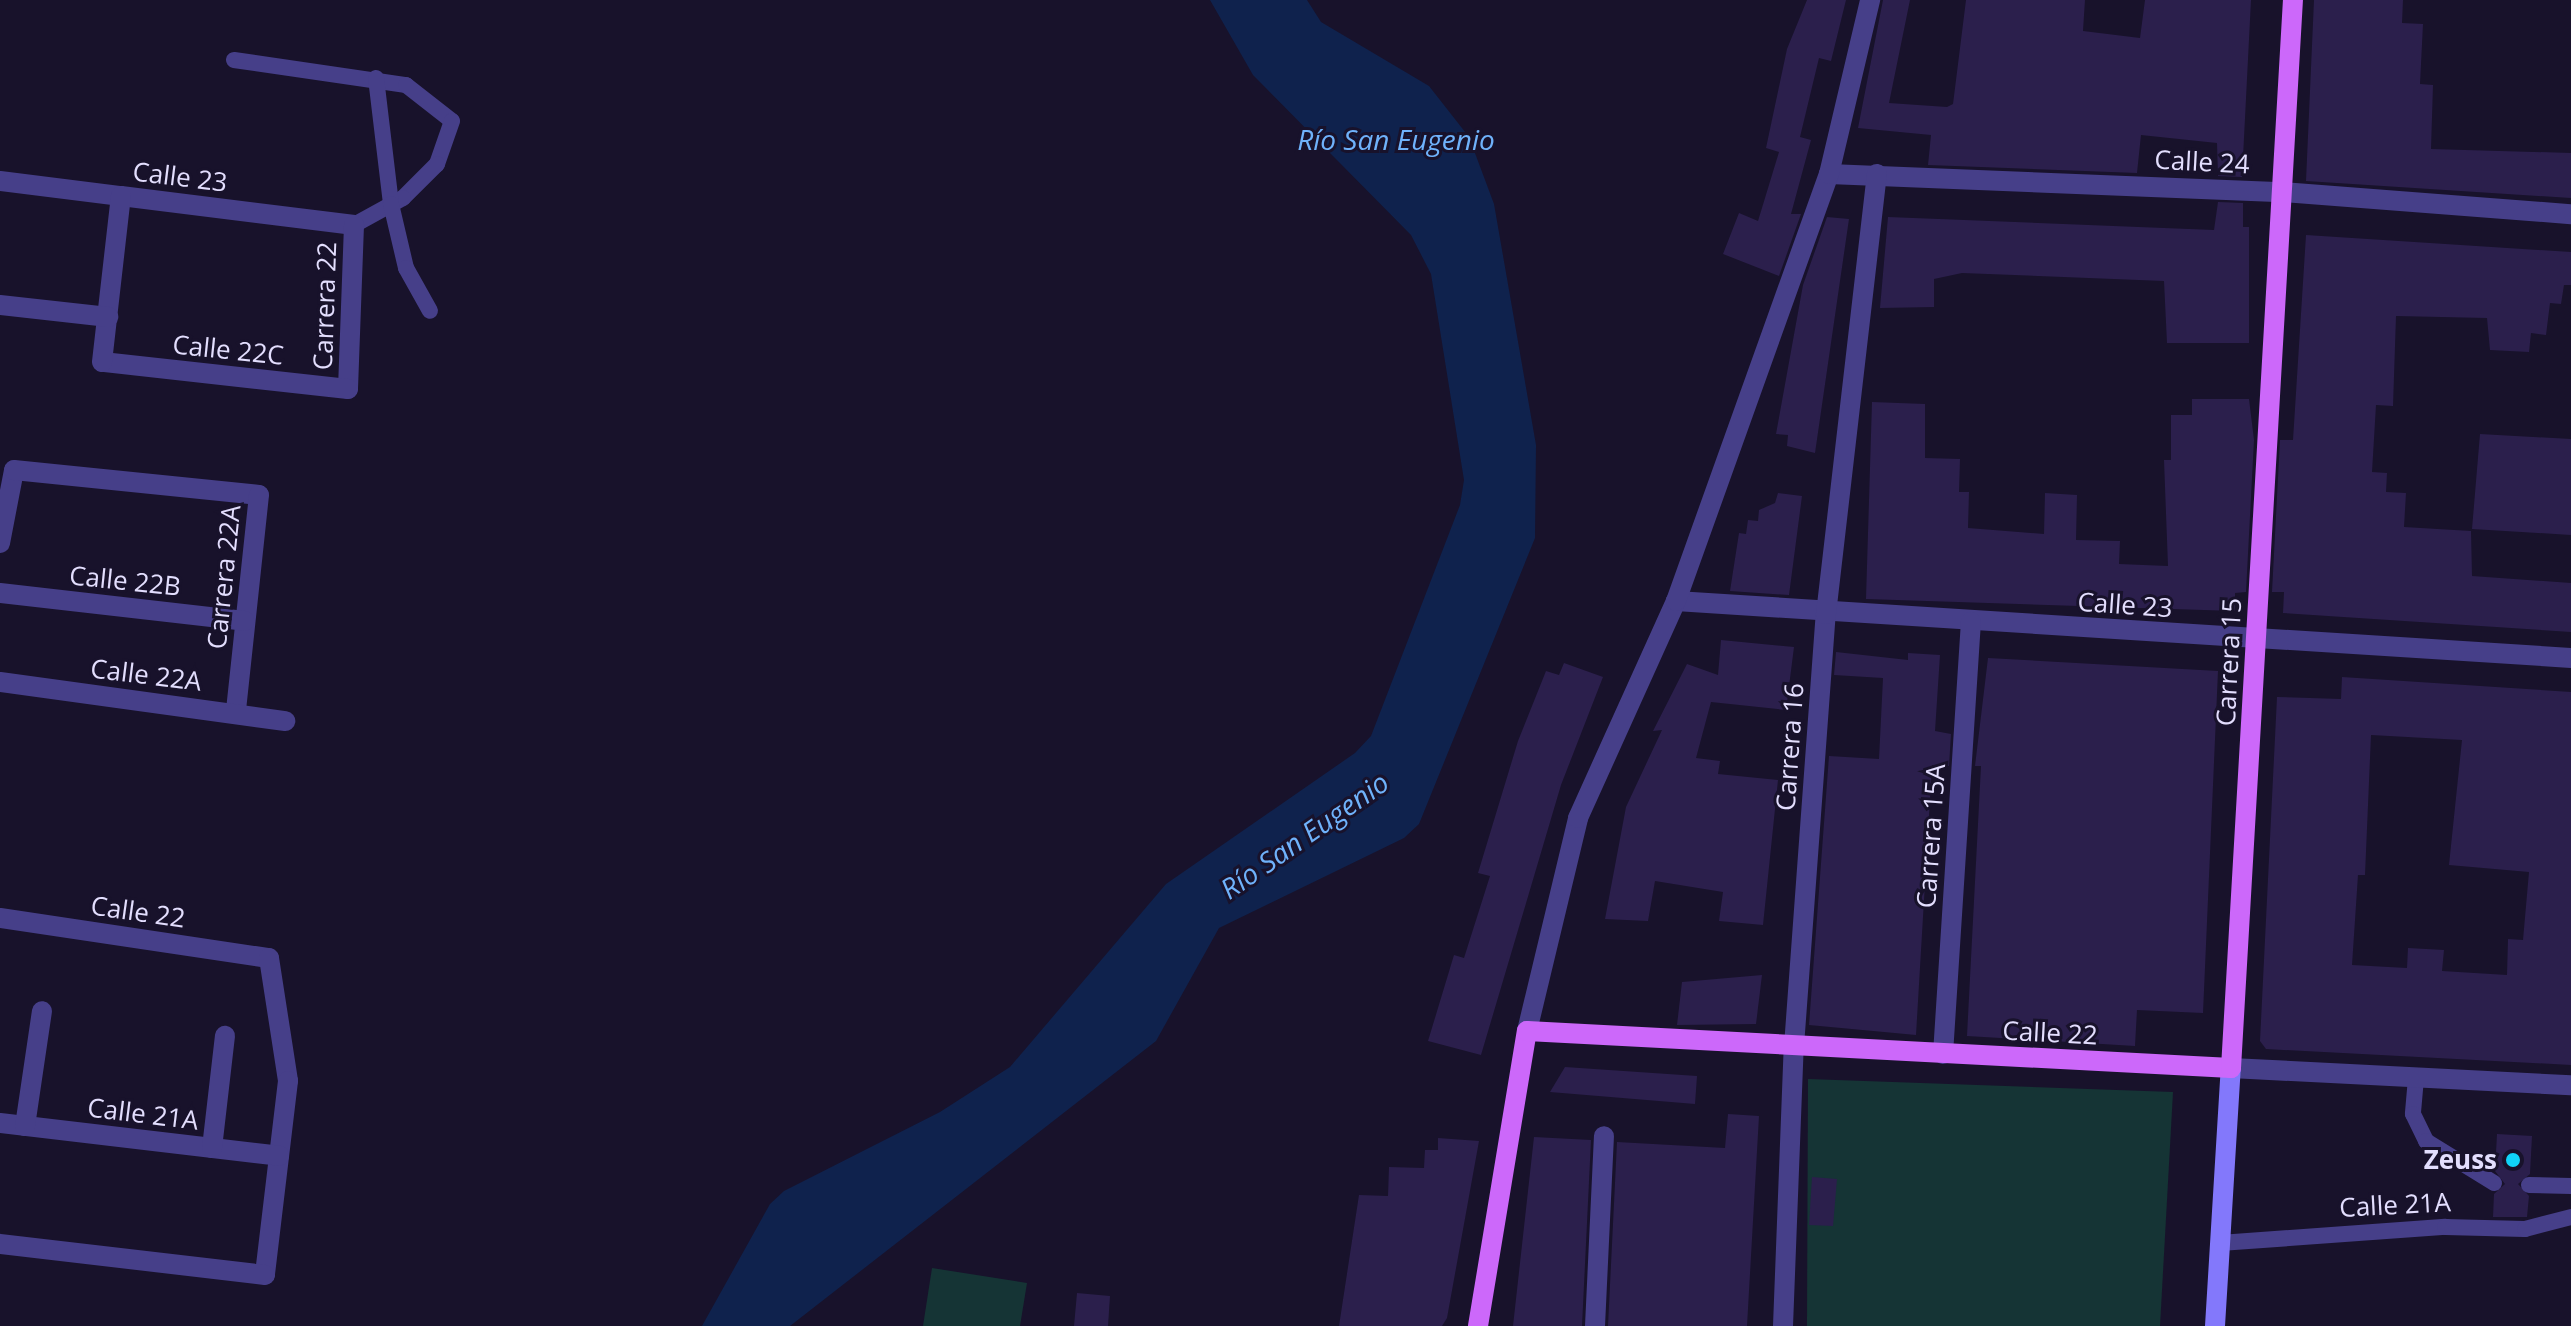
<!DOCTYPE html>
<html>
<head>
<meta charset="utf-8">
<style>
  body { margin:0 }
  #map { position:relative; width:2571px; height:1326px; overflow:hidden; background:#18122b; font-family:"Open Sans",sans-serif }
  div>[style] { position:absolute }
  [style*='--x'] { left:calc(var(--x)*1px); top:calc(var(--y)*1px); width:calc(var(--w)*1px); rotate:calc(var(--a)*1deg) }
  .green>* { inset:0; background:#153435 }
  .water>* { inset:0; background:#0f224d }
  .building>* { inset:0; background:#2b1f4c }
  .lane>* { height:16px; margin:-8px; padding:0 8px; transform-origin:8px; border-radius:8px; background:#463f89 }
  .street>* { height:20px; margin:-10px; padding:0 10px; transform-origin:10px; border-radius:10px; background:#463f89 }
  .secondary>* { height:20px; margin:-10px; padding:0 10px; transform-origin:10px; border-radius:10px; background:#8378fb }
  .primary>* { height:20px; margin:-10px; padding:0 10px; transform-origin:10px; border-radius:10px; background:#cc68fa }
  .dots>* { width:22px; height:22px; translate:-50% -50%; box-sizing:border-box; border:4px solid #18122b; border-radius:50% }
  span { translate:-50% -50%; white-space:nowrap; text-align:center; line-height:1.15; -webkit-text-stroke:6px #18122b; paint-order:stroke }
  .street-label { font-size:26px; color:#e3defe }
  .poi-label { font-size:26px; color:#e3defe; font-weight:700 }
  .right { translate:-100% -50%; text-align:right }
  .water-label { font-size:28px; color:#6fb2fb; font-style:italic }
</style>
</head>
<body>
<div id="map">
  <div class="green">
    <div style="clip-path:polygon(1808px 1079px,2173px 1092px,2160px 1326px,1807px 1326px)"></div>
    <div style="clip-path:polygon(932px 1268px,1027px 1283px,1020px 1326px,923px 1326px)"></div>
  </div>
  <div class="water">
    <div style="clip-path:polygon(1210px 0,1307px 0,1321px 22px,1429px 86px,1469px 137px,1494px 204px,1536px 445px,1535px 538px,1419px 824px,1404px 838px,1219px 928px,1156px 1041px,790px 1326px,702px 1326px,770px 1204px,784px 1191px,940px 1112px,1010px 1067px,1166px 884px,1355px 753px,1371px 736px,1460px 505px,1464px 480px,1431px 274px,1411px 235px,1253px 75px)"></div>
  </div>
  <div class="building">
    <div style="clip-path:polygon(1807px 0,1846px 0,1831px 61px,1819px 58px,1800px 137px,1811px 140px,1791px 214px,1801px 214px,1779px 276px,1723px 254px,1739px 213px,1758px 221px,1779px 152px,1766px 148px,1787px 49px)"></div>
    <div style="clip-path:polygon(1883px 0,1910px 0,1889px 103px,1947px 107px,1953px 104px,1966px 0,2085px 0,2083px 31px,2140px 38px,2145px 0,2251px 0,2242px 177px,2218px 176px,2217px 143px,2141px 135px,2137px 173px,1928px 165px,1931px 135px,1858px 128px)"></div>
    <div style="clip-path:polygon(2314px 0,2403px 0,2402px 23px,2423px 24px,2420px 84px,2433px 85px,2431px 149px,2571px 153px,2571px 198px,2306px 181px)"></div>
    <div style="clip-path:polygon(2218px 202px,2243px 203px,2243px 227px,2249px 227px,2249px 343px,2167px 343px,2164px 281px,1962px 273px,1934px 279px,1934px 307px,1880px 308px,1888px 217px,2214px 230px)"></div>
    <div style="clip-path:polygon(1827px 217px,1849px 219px,1815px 453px,1787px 446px,1788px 435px,1776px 434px,1803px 285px)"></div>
    <div style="clip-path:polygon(2306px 235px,2571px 252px,2571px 285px,2564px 285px,2561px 304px,2550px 303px,2546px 335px,2531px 333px,2529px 352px,2490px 350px,2487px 318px,2396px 316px,2393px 406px,2376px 405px,2372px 472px,2387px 473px,2386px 492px,2406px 493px,2404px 527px,2471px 531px,2472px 576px,2571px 583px,2571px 632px,2283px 613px,2284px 592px,2272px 592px,2280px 440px,2293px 440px)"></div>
    <div style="clip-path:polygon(2192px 399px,2249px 399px,2254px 440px,2246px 592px,2235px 593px,2235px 611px,1866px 599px,1872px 402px,1925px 404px,1925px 458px,1960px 459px,1959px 492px,1969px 492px,1968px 528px,2044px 534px,2045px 493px,2077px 495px,2076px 540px,2120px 541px,2119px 564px,2168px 566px,2164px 460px,2171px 460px,2171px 415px,2192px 415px)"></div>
    <div style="clip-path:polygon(2480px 434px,2571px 439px,2571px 535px,2472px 529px)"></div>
    <div style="clip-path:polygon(1778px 493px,1802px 496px,1789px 595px,1730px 591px,1739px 533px,1746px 534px,1748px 520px,1758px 521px,1759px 510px,1775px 503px)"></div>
    <div style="clip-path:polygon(1721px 640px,1794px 647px,1786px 710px,1711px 702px,1696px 758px,1720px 761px,1718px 774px,1778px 780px,1763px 925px,1719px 921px,1723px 892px,1655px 881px,1648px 921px,1605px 919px,1626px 807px,1662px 730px,1653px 731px,1687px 664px,1718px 675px)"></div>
    <div style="clip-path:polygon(1836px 652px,1908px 660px,1908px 653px,1940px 655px,1935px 731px,1951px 734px,1949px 766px,1932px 765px,1916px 1035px,1809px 1025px,1829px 756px,1879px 759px,1883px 678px,1834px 675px)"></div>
    <div style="clip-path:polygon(1988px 658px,2218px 671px,2203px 1013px,2137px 1010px,2135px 1046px,1967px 1036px,1981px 766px,1975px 766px)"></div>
    <div style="clip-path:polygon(1564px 663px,1603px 677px,1561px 785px,1481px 1055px,1428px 1041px,1454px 955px,1464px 958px,1490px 876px,1478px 873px,1518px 741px,1546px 671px,1559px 675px)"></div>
    <div style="clip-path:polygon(evenodd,2342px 677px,2571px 692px,2571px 1065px,2266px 1049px,2260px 1041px,2277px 697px,2341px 699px,2342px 677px,2371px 735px,2462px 740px,2449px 865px,2529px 872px,2523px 940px,2508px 939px,2507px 975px,2442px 971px,2444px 950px,2408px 948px,2407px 968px,2352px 965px,2358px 875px,2365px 875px,2371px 735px)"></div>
    <div style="clip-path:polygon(1762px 975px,1756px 1024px,1677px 1025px,1682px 982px)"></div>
    <div style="clip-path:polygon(1565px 1067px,1697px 1076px,1695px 1104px,1550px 1092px)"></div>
    <div style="clip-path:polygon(1728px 1114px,1759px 1116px,1747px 1326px,1608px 1326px,1617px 1142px,1725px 1148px)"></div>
    <div style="clip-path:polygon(2497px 1134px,2532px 1136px,2530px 1174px,2518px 1184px,2529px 1196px,2527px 1217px,2493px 1217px,2494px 1194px,2505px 1184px,2495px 1171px)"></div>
    <div style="clip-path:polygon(1534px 1137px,1591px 1140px,1582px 1326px,1513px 1326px)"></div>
    <div style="clip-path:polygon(1438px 1138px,1479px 1141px,1447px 1318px,1442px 1326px,1339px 1326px,1359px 1195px,1388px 1196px,1389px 1167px,1424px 1168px,1425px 1150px,1438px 1150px)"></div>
    <div style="clip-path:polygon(1812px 1177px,1837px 1179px,1833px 1226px,1809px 1225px)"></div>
    <div style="clip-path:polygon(1077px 1293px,1110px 1296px,1108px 1326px,1074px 1326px)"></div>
  </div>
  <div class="lane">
    <div style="--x:234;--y:60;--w:174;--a:8.3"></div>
    <div style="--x:406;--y:85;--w:58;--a:38"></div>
    <div style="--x:452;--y:121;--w:46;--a:109.2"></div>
    <div style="--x:437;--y:164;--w:48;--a:135"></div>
    <div style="--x:403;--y:198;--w:56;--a:151.1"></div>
    <div style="--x:376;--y:78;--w:127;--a:83.2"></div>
    <div style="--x:391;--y:204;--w:66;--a:76.8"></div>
    <div style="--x:406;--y:268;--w:49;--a:60.8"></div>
    <div style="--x:2416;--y:1078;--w:36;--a:95"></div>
    <div style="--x:2413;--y:1114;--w:30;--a:64"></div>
    <div style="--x:2426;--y:1141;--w:80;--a:31.7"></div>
    <div style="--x:2529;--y:1185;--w:42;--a:1.4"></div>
    <div style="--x:2220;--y:1243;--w:226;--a:-4.1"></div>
    <div style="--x:2445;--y:1227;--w:80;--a:1.4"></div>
    <div style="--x:2525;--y:1229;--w:48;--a:-14.6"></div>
  </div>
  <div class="street">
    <div style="--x:1829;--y:174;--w:454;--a:2.3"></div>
    <div style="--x:2283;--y:192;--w:289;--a:4.4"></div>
    <div style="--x:0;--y:181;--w:122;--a:7.1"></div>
    <div style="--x:121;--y:196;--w:235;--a:7.1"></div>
    <div style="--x:354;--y:225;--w:164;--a:92.1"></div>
    <div style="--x:348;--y:389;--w:247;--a:-173.7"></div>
    <div style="--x:102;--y:362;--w:167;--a:-83.5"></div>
    <div style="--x:0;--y:305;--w:109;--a:6.3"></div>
    <div style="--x:0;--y:543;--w:74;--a:-79.1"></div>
    <div style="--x:14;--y:470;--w:246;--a:5.8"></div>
    <div style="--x:259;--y:495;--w:218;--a:96.1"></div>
    <div style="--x:0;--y:593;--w:246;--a:6.5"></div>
    <div style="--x:1676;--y:601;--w:897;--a:3.64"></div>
    <div style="--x:0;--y:682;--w:288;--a:7.8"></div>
    <div style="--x:0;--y:918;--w:272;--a:8.5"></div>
    <div style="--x:269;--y:958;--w:124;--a:81.2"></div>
    <div style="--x:288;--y:1081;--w:195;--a:96.8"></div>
    <div style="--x:265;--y:1275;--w:267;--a:-173.3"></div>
    <div style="--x:1527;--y:1031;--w:219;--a:-76.5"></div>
    <div style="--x:1578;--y:818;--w:238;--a:-65.7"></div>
    <div style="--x:1676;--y:601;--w:454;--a:-70.3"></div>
    <div style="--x:1829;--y:174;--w:179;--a:-76.7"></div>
    <div style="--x:1943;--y:1054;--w:433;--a:-86.3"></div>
    <div style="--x:2231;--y:1068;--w:340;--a:2.9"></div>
    <div style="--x:0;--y:1123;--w:281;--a:6.7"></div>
    <div style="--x:25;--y:1126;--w:116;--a:-81.6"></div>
    <div style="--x:212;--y:1148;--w:113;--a:-83.4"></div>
    <div style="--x:1595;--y:1326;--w:190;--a:-87.3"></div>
    <div style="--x:1783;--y:1326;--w:280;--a:-87.8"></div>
    <div style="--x:1794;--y:1046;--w:433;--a:-85.8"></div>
    <div style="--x:1826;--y:614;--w:443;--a:-83.4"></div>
  </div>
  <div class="secondary">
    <div style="--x:2215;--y:1326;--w:258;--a:-86.5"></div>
  </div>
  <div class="primary">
    <div style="--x:1478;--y:1326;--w:299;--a:-80.6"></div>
    <div style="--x:1527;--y:1031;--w:705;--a:3.01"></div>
    <div style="--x:2231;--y:1068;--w:1070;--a:-86.68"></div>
  </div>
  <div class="dots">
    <div style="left:2513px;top:1160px;background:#10d3f8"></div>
  </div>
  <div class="street-label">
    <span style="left:2202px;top:162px;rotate:3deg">Calle 24</span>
    <span style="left:180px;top:177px;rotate:7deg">Calle 23</span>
    <span style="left:325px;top:306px;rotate:-88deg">Carrera 22</span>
    <span style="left:228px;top:350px;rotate:6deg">Calle 22C</span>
    <span style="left:224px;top:577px;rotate:-84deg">Carrera 22A</span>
    <span style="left:125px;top:581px;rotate:6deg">Calle 22B</span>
    <span style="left:2125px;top:605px;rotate:4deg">Calle 23</span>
    <span style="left:2229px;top:662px;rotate:-87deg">Carrera 15</span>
    <span style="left:146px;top:675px;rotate:7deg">Calle 22A</span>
    <span style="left:1790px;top:747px;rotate:-86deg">Carrera 16</span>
    <span style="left:1931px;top:836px;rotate:-86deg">Carrera 15A</span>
    <span style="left:138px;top:912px;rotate:8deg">Calle 22</span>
    <span style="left:2050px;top:1033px;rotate:3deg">Calle 22</span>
    <span style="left:143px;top:1114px;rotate:7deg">Calle 21A</span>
    <span style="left:2395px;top:1205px;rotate:-3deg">Calle 21A</span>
  </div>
  <div class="poi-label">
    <span class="right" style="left:2497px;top:1160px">Zeuss</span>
  </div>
  <div class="water-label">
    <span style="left:1396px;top:139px">Río San Eugenio</span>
    <span style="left:1304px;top:835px;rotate:-35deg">Río San Eugenio</span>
  </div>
</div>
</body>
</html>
